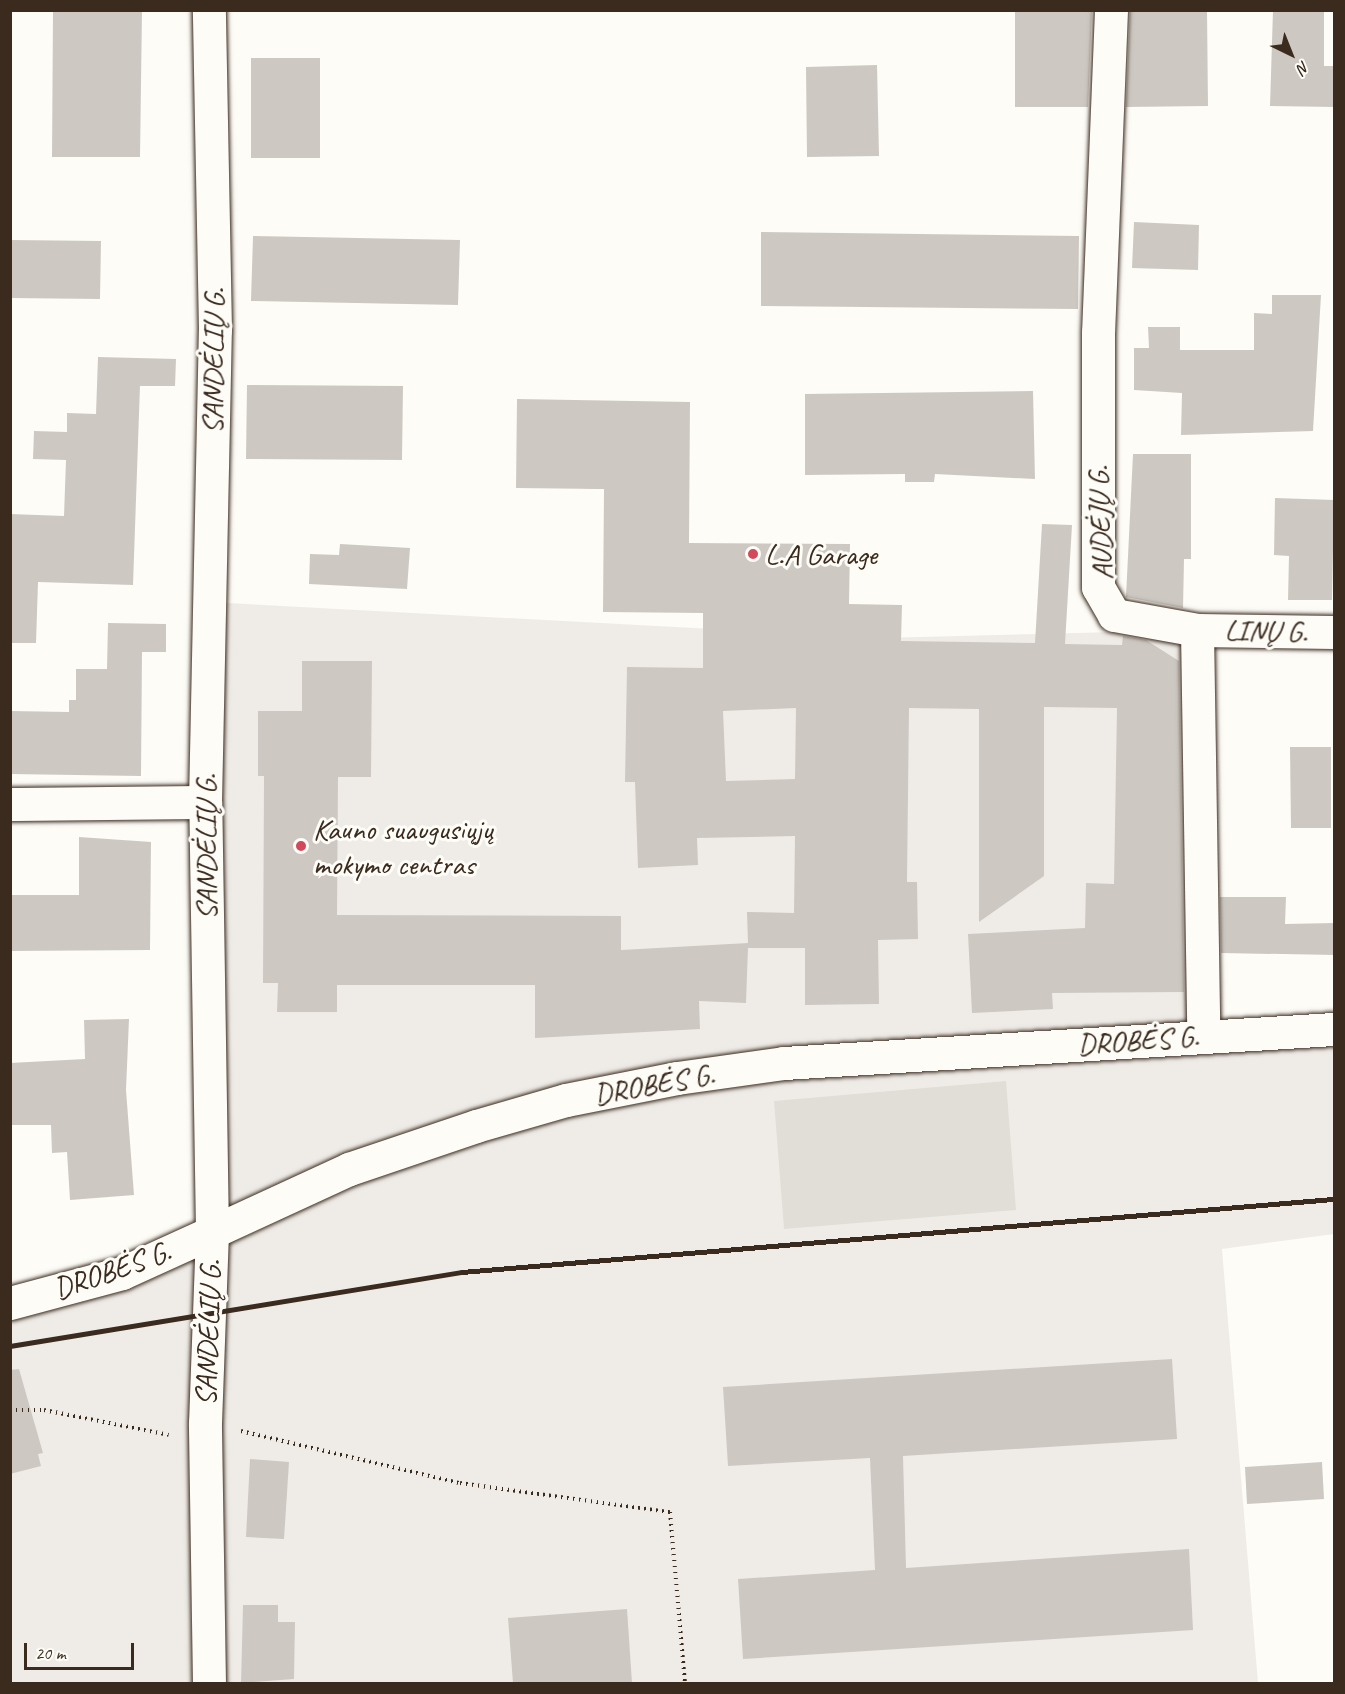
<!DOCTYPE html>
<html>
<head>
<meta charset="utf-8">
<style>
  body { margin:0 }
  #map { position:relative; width:1345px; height:1694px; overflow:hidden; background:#fdfcf7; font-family:Caveat,sans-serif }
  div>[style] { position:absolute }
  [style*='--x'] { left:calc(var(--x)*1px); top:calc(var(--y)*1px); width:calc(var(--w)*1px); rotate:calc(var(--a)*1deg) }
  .built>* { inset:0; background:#efece7 }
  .green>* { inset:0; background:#e1ded7 }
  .building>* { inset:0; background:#cdc8c2 }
  .path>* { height:4px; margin-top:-2px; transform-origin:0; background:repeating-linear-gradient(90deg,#3b2a1e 0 1.5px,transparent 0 6px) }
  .roads { filter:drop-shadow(0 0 2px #3b2a1e) drop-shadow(0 0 2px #3b2a1e) }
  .street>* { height:33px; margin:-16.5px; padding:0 16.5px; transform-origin:16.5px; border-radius:16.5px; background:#fdfcf7 }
  .secondary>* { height:33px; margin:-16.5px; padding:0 16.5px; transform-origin:16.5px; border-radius:16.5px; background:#fdfcf7 }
  .rail>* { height:4.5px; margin:-2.25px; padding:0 2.25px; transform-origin:2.25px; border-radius:2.25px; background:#3b2a1e }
  .dots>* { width:16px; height:16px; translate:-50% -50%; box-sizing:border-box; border:3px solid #fdfcf7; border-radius:50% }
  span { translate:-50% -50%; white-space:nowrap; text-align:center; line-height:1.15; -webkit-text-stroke:6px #fdfcf7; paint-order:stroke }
  .street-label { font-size:30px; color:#3b2a1e }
  .poi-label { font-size:30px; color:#3b2a1e }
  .left { translate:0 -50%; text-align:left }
  .frame { position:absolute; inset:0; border:12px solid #3b2a1e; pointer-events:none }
  .north { position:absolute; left:1261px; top:24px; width:60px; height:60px; -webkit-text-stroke:4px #fdfcf7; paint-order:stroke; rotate:137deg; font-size:16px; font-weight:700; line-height:24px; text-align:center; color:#3b2a1e }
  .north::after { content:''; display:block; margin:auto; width:21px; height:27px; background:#3b2a1e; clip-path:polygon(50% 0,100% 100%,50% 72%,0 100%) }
  .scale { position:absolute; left:24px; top:1643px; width:110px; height:27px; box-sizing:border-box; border:3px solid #3b2a1e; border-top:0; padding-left:8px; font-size:18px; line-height:21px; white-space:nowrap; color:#3b2a1e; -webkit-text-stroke:4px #fdfcf7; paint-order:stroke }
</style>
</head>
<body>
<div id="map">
  <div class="built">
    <div style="clip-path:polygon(208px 602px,880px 638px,1197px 630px,1203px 1034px,1334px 1029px,1334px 1234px,1222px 1249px,1258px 1683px,11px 1684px,11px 1303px,212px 1232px)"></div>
  </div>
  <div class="green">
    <div style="clip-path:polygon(1006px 1081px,1016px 1210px,784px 1229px,774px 1101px)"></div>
  </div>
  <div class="building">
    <div style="clip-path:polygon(53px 10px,142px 10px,140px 157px,52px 157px)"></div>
    <div style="clip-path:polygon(1015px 10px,1092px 10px,1088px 107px,1015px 107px)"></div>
    <div style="clip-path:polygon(1130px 10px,1207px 10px,1208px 106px,1126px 107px)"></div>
    <div style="clip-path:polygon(1273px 10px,1324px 10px,1324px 66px,1335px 66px,1335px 107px,1270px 106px)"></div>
    <div style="clip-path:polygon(251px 58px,320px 58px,320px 158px,251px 158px)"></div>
    <div style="clip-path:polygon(877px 65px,879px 156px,807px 157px,806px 67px)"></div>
    <div style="clip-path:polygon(1134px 222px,1199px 225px,1198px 270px,1132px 268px)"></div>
    <div style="clip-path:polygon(761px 232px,1079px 236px,1078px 309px,761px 306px)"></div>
    <div style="clip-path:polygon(253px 236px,460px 240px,458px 305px,251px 301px)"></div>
    <div style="clip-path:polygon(10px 240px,101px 241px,100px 299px,10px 298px)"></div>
    <div style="clip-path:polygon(1272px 295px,1321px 295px,1313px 431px,1181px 435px,1182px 393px,1134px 390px,1134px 348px,1149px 348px,1148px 327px,1180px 327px,1180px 350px,1254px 350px,1254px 313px,1272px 314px)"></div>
    <div style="clip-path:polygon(98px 357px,176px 359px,175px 386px,140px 386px,133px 585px,38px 582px,36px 643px,10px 643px,10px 514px,64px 516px,66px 460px,33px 459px,34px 431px,67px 432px,67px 413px,96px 414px)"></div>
    <div style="clip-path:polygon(247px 385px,403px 386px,402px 460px,246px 459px)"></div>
    <div style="clip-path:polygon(1033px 391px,1035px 479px,935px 474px,934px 482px,905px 482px,905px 474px,805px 475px,805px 394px)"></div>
    <div style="clip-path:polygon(evenodd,517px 399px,690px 402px,689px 543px,850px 544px,849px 604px,902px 605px,901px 641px,1035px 643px,1042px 524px,1072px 525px,1065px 644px,1122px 645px,1123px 636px,1146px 640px,1179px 661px,1184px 992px,1052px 993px,1053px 1009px,972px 1013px,968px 934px,1085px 928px,1086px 883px,1114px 884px,1117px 708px,1044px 707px,1044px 876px,979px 922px,979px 709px,909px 708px,907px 882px,917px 882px,918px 939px,878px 940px,879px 1004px,805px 1005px,805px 948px,748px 948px,746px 1003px,699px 1001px,700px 1029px,535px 1038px,535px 985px,337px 985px,337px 1012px,277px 1012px,278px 983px,263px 983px,264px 776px,258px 776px,258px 711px,302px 711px,302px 661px,372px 661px,371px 777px,338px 777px,337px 915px,621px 916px,621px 950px,748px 943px,747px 912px,794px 913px,795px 836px,697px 838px,698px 865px,638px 868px,635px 782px,625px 782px,627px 667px,703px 668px,703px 613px,603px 612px,604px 489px,516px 488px,517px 399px,796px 708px,795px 779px,726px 781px,723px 711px,796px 708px)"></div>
    <div style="clip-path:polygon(1133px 454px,1191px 454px,1191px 559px,1184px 559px,1183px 608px,1126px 597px)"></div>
    <div style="clip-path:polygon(1275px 498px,1334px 500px,1332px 600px,1288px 600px,1289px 556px,1274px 555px)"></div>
    <div style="clip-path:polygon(340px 544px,410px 548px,407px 589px,309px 584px,310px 554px,339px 555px)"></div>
    <div style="clip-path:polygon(108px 623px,166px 624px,166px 652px,142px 652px,141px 776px,10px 774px,10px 711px,69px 712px,69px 700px,76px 700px,76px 669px,107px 669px)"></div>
    <div style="clip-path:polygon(1290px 747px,1331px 747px,1331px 828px,1291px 828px)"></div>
    <div style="clip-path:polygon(79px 837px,151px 842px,150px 950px,10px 951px,10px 895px,79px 895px)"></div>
    <div style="clip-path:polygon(1220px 897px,1286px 897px,1285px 924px,1335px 923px,1335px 955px,1221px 953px)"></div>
    <div style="clip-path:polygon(129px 1019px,126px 1090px,134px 1195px,70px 1200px,67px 1152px,52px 1153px,51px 1125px,10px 1125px,10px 1063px,85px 1059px,84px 1020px)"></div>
    <div style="clip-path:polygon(1172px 1359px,1177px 1439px,903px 1456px,906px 1568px,1189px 1549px,1193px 1630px,743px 1659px,738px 1579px,875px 1570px,870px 1458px,728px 1466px,723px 1387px)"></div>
    <div style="clip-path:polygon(19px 1369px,43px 1453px,38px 1454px,41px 1466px,10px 1474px,10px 1370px)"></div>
    <div style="clip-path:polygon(250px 1459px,289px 1462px,284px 1539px,246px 1537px)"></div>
    <div style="clip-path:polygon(1322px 1462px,1324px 1499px,1247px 1504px,1245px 1467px)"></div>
    <div style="clip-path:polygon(243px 1605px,278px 1605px,278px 1622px,295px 1622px,294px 1679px,241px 1683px)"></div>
    <div style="clip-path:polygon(627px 1609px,632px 1683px,513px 1683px,508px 1618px)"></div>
  </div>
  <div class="path">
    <div style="--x:10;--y:1410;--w:34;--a:0"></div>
    <div style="--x:44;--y:1410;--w:127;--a:11.3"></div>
    <div style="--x:241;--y:1431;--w:225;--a:13.4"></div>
    <div style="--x:460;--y:1483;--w:212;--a:7.9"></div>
    <div style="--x:670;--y:1512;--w:173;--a:85"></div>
  </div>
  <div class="roads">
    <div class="street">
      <div style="--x:1111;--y:10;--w:322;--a:92.3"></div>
      <div style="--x:1098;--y:332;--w:255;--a:90"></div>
      <div style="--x:1098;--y:587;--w:32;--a:60"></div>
      <div style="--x:1114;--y:615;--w:84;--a:10.2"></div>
      <div style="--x:1197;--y:630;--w:404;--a:89.1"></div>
      <div style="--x:1197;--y:630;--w:137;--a:0.8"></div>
      <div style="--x:10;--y:804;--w:195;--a:-0.6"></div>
      <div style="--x:209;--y:1684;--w:261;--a:-90.9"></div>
      <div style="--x:205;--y:1423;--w:191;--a:-87.9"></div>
      <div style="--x:212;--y:1232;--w:151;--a:-24.7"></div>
      <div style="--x:349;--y:1169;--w:134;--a:-18.7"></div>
      <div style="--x:476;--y:1126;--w:94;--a:-16.1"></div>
      <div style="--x:566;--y:1100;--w:113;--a:-11.2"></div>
      <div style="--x:677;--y:1078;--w:108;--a:-8"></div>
      <div style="--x:784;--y:1063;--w:551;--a:-3.54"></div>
    </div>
    <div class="secondary">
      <div style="--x:10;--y:1303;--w:116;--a:-15"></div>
      <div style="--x:122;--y:1273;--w:99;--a:-24.5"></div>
      <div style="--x:212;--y:1232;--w:430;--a:-90.9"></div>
      <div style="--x:205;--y:802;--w:472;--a:-88.8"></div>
      <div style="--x:215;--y:330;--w:320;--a:-91.1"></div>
    </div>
  </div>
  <div class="rail">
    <div style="--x:10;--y:1346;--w:458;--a:-9.3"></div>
    <div style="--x:462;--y:1272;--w:875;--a:-4.79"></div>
  </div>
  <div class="dots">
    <div style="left:753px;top:554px;background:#d1495b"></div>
    <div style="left:301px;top:846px;background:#d1495b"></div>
  </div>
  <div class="street-label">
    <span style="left:213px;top:361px;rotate:-89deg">SANDĖLIŲ G.</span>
    <span style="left:1100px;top:523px;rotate:-92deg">AUDĖJŲ G.</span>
    <span style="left:1266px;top:631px;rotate:1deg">LINŲ G.</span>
    <span style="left:206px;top:847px;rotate:-90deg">SANDĖLIŲ G.</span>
    <span style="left:1138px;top:1040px;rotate:-4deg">DROBĖS G.</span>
    <span style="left:654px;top:1084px;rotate:-10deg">DROBĖS G.</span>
    <span style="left:112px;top:1270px;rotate:-19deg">DROBĖS G.</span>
    <span style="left:208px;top:1333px;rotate:-88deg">SANDĖLIŲ G.</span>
  </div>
  <div class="poi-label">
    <span class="left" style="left:765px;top:554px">L.A Garage</span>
    <span class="left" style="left:313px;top:846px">Kauno suaugusiųjų<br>mokymo centras</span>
  </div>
  <div class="frame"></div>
  <div class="north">N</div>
  <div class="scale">20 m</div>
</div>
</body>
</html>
